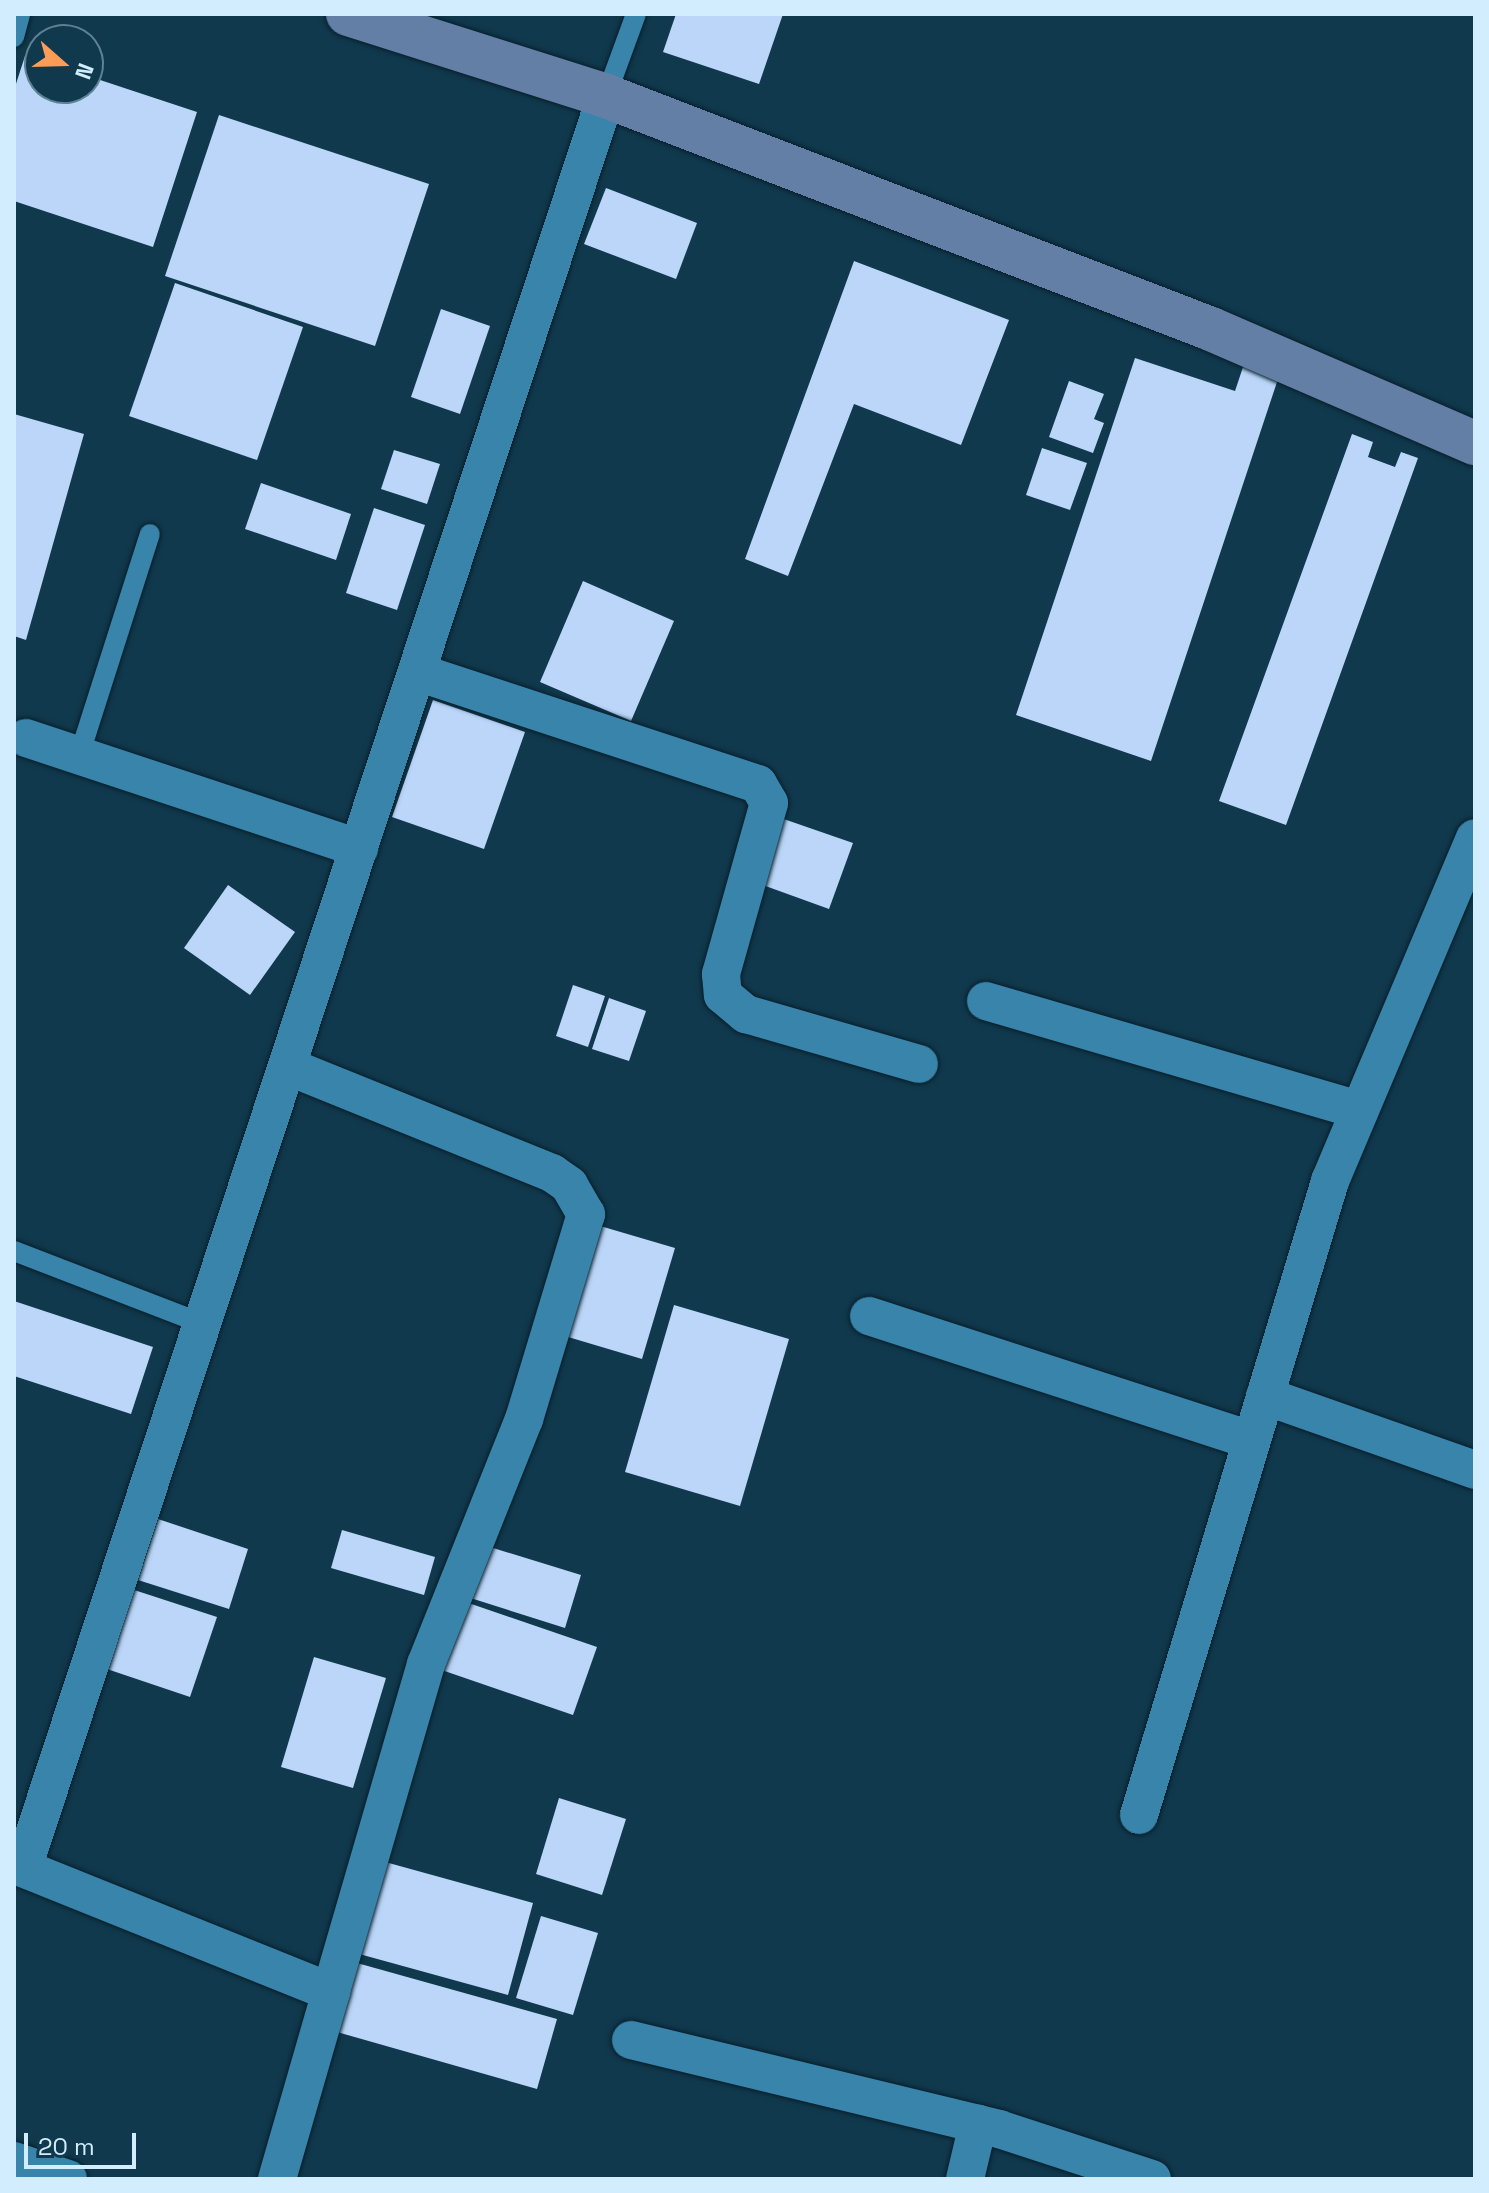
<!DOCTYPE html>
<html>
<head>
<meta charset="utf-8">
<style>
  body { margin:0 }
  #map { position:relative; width:1489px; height:2193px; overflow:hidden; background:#11394d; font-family:"Space Grotesk",sans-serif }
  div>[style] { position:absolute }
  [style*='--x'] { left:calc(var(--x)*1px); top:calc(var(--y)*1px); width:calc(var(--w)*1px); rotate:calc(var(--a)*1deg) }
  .building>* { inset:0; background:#bbd6f9 }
  .roads { filter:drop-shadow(0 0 2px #071f2b) drop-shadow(0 0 2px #071f2b) }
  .lane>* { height:20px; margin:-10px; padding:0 10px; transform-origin:10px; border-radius:10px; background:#3984ab }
  .street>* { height:38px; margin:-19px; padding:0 19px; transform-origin:19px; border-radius:19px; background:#3984ab }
  .secondary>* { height:44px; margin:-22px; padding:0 22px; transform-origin:22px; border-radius:22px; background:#647fa5 }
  span { translate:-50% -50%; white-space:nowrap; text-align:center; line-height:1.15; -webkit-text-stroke:8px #11394d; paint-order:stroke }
  .frame { position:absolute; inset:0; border:16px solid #d1edfe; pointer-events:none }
  .north { position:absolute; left:24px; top:24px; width:80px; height:80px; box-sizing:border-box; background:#11394d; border:2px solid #5e8194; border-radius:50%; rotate:110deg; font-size:22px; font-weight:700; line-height:32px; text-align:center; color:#d1edfe }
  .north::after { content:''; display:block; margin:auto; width:28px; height:36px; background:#fd9c56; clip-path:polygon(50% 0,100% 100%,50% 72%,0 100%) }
  .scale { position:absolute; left:24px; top:2133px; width:112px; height:36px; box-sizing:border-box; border:4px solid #d1edfe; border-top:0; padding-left:10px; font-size:24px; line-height:28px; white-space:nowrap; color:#d1edfe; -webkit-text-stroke:6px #11394d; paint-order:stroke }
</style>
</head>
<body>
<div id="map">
  <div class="building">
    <div style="clip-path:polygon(676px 14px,783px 14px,759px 84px,663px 52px)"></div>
    <div style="clip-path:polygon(25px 56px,40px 60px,40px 88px,88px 88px,88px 76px,197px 112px,153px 247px,14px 201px,14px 90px)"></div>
    <div style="clip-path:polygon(219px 115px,429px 184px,375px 346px,165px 276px)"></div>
    <div style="clip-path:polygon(606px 188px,697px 223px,676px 279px,584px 244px)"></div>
    <div style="clip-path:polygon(854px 261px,1009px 320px,961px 445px,854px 404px,788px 576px,745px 559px)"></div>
    <div style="clip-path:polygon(175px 283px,303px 327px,257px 460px,129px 416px)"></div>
    <div style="clip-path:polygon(441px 309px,490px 326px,460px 414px,411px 397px)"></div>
    <div style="clip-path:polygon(1135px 358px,1235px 391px,1244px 364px,1279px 376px,1151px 761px,1016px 715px)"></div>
    <div style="clip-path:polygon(1069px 381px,1104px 394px,1094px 419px,1104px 423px,1093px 453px,1049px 437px)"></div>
    <div style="clip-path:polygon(14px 414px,84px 434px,26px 640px,14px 636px)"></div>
    <div style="clip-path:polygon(1352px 434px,1373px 442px,1368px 457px,1395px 467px,1401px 452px,1418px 458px,1286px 825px,1219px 801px)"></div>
    <div style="clip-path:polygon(1042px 448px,1087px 463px,1070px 510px,1026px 495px)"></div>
    <div style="clip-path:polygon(394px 450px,440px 464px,427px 504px,381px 489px)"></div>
    <div style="clip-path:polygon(261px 483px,351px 514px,336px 560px,245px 529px)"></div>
    <div style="clip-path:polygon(374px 508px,425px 525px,397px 610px,346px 593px)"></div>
    <div style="clip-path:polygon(583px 581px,674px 621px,631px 721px,540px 682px)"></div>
    <div style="clip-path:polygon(433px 700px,525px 732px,484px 849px,392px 817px)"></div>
    <div style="clip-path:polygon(775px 816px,853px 843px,829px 909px,752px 881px)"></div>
    <div style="clip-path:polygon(228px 885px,295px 932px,250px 995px,184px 948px)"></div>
    <div style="clip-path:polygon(573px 985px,605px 996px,588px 1047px,556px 1036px)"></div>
    <div style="clip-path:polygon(609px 998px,646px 1011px,629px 1061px,592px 1049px)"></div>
    <div style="clip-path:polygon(590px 1223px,675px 1248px,642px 1359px,558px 1334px)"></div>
    <div style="clip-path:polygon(14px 1301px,153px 1347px,131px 1414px,14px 1376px)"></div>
    <div style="clip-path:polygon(674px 1305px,789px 1339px,740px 1506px,625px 1472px)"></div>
    <div style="clip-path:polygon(158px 1519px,248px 1549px,229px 1609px,138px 1580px)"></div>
    <div style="clip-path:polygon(342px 1530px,435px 1557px,424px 1595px,331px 1568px)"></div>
    <div style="clip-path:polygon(477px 1543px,581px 1575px,565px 1628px,461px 1595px)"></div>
    <div style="clip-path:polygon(125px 1587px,217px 1617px,190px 1697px,98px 1666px)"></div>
    <div style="clip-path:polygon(454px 1598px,597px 1647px,573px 1715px,430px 1666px)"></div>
    <div style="clip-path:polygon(314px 1657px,386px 1678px,353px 1788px,281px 1767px)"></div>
    <div style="clip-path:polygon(559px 1798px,626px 1819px,602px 1895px,536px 1874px)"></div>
    <div style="clip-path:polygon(378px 1860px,533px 1903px,508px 1995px,352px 1952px)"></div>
    <div style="clip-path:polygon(541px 1916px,598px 1933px,573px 2015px,516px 1998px)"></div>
    <div style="clip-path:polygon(357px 1963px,557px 2019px,537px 2089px,337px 2032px)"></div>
  </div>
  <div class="roads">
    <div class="lane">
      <div style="--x:14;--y:37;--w:24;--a:-75"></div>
      <div style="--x:606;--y:96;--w:87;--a:-69.9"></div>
      <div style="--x:79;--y:756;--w:233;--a:-72.3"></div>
      <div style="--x:14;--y:1251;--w:203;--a:21.1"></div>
    </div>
    <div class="street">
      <div style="--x:417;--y:672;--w:359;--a:18.2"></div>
      <div style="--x:758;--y:784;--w:22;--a:60"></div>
      <div style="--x:769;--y:803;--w:178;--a:105.7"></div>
      <div style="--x:721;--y:974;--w:21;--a:85"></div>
      <div style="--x:723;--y:995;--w:30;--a:40"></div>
      <div style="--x:746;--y:1014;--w:180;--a:16.1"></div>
      <div style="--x:26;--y:738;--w:351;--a:18.3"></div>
      <div style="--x:986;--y:1001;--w:389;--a:16.3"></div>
      <div style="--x:287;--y:1066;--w:286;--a:22"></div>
      <div style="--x:552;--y:1173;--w:21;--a:35"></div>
      <div style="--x:569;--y:1185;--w:34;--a:60"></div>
      <div style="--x:586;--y:1214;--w:214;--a:106.8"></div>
      <div style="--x:524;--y:1419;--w:264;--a:111.8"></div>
      <div style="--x:426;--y:1664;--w:341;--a:106.2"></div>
      <div style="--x:869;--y:1316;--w:402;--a:18"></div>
      <div style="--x:1265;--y:1396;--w:223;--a:19.4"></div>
      <div style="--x:1139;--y:1815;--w:662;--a:-73.23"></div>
      <div style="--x:1330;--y:1181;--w:372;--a:-67.1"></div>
      <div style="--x:631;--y:2040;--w:379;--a:13.6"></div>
      <div style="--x:999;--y:2129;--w:161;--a:18.1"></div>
      <div style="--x:14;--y:2161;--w:57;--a:18.4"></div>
      <div style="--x:277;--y:2179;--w:195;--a:-73.9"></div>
      <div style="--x:331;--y:1992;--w:332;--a:-158.1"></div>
      <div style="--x:23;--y:1868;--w:1865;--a:-71.79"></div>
      <div style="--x:965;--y:2179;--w:57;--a:-76.7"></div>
    </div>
    <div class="secondary">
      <div style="--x:348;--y:14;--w:271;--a:17.6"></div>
      <div style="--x:606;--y:96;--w:648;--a:21.06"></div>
      <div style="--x:1211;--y:329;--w:288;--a:23.4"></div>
    </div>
  </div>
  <div class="frame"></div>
  <div class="north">N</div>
  <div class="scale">20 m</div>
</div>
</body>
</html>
